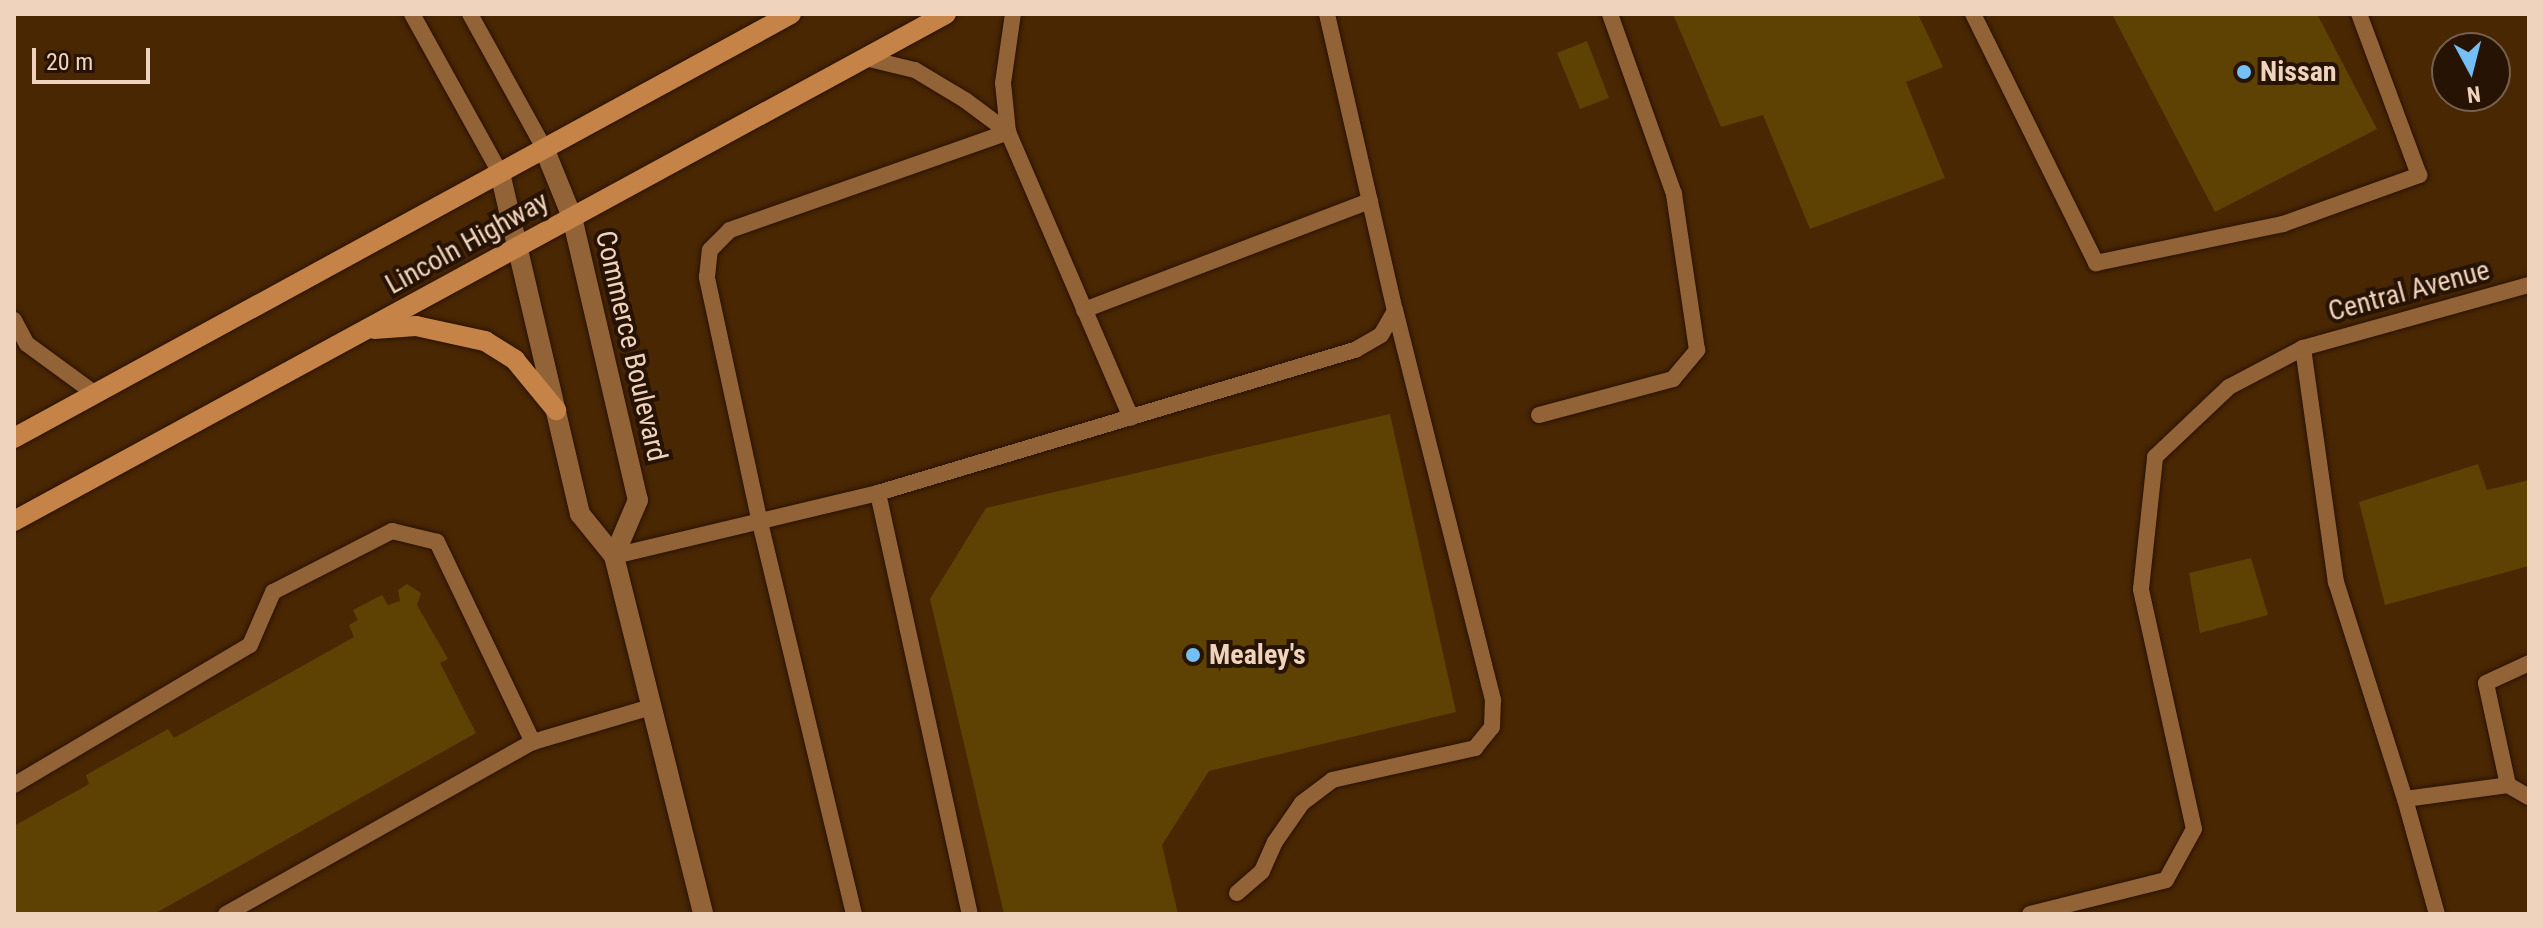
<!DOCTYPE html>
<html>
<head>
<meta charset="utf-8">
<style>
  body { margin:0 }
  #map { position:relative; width:2543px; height:928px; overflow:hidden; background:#492703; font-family:"Roboto Condensed",sans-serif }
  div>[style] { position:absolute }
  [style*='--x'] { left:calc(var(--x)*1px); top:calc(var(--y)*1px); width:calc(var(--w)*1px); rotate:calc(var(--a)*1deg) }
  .building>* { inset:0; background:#5e4203 }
  .roads { filter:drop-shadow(0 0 2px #291100) drop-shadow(0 0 2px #291100) }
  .service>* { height:16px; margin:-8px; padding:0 8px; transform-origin:8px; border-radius:8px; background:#936338 }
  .minor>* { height:20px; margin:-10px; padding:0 10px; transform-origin:10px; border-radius:10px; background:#936338 }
  .primary>* { height:20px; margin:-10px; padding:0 10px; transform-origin:10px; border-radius:10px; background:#c58347 }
  .dots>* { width:22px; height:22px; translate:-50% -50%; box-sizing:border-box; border:4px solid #261303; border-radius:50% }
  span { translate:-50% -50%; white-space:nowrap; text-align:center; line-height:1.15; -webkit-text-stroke:8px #261303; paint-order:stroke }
  .poi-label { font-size:28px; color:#efd3bd; font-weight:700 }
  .left { translate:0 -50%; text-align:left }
  .street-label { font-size:28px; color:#efd3bd }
  .frame { position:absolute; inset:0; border:16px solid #efd3bd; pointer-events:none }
  .north { position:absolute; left:2431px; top:32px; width:80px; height:80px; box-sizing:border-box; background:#261303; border:2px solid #76604d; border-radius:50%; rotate:173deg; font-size:22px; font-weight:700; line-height:32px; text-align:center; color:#efd3bd }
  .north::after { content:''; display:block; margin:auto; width:28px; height:36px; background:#74c0f6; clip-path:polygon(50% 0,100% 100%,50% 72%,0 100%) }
  .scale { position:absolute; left:32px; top:48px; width:118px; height:36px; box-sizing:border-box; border:4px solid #efd3bd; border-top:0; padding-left:10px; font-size:24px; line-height:28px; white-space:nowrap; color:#efd3bd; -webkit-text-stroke:6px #261303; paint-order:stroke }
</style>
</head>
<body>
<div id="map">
  <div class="building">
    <div style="clip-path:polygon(1673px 14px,1918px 14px,1943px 67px,1906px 82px,1945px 178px,1810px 229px,1763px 115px,1721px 127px)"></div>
    <div style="clip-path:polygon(2112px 14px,2317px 14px,2377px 129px,2215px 212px)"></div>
    <div style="clip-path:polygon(1587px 41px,1609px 98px,1580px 109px,1557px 53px)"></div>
    <div style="clip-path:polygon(1390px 414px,1456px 712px,1209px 771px,1162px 845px,1178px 914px,1004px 914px,930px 599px,986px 508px)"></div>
    <div style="clip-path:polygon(2478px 464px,2487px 490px,2529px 480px,2529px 566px,2385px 605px,2359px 502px)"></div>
    <div style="clip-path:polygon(2251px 558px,2268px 615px,2200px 633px,2189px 573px)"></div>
    <div style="clip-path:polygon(407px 584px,421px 593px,417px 605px,448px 659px,440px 663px,476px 733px,154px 914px,14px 914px,14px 826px,89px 784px,86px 775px,168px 729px,174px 738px,354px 637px,349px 625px,358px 620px,353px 610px,382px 595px,388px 605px,400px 601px,398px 590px)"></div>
  </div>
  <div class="roads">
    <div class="service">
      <div style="--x:412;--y:14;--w:182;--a:61"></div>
      <div style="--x:470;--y:14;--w:153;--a:61.1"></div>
      <div style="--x:1973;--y:14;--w:278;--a:63.7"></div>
      <div style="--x:2096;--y:263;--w:191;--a:-11.8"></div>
      <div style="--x:2283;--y:224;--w:145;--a:-19.8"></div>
      <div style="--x:2419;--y:175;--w:172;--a:-110.4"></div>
      <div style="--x:865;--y:58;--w:51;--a:13.5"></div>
      <div style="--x:915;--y:70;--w:58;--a:31"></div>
      <div style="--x:965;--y:100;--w:54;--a:36.7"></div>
      <div style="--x:1008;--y:132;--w:49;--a:-95.8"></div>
      <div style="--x:1003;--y:83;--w:70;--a:-81.8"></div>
      <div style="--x:1084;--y:310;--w:306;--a:-20.9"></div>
      <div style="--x:14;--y:320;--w:27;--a:62"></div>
      <div style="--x:27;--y:344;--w:83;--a:36.2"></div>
      <div style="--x:2303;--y:348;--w:236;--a:82"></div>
      <div style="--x:2336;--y:582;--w:228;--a:72.4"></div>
      <div style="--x:2405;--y:799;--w:104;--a:-7.7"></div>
      <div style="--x:2508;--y:785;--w:24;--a:30"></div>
      <div style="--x:1539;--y:415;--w:139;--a:-15"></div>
      <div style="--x:1673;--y:379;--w:38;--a:-50"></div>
      <div style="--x:1697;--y:350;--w:158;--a:-98.4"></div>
      <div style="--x:1674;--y:194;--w:191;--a:-109.6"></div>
      <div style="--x:878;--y:493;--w:431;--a:77.7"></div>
      <div style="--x:614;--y:556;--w:271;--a:-13.4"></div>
      <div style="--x:878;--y:493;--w:498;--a:-16.7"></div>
      <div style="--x:1355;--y:350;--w:30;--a:-30"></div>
      <div style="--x:1381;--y:335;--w:28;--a:-60"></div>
      <div style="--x:1395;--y:311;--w:305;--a:-102.9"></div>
      <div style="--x:14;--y:785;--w:274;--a:-30.7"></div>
      <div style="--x:250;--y:645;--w:58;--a:-66.5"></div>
      <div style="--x:273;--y:592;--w:134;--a:-27.1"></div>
      <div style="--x:392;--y:531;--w:46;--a:13.7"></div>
      <div style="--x:437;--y:542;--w:222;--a:64.4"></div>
      <div style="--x:533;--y:742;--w:123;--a:-16.5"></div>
      <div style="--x:2508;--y:785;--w:104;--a:-102.2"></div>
      <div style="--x:2486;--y:683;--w:47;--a:-24.9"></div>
      <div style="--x:2405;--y:799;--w:119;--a:74.5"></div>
      <div style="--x:1237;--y:893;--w:33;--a:-41"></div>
      <div style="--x:1262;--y:871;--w:32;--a:-66"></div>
      <div style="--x:1275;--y:842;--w:47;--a:-55.3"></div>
      <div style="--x:1302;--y:803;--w:38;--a:-37"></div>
      <div style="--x:1332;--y:780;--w:147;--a:-12.6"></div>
      <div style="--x:1475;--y:748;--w:27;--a:-51"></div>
      <div style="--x:1492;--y:727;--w:27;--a:-88"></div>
      <div style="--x:1493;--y:700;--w:401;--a:-104.1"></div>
      <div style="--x:226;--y:914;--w:352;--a:-29.3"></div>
      <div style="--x:854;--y:914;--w:402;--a:-103.5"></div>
      <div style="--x:760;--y:523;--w:252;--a:-102.2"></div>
      <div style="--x:707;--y:277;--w:27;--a:-84"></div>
      <div style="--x:710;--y:250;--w:28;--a:-45"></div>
      <div style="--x:730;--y:230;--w:295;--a:-19.4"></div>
      <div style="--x:1008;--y:132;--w:311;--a:66.7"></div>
      <div style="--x:2030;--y:914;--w:140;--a:-14"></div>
      <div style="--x:2166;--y:880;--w:58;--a:-61.2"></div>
      <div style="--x:2194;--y:829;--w:246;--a:-102.5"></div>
      <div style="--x:2141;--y:589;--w:133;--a:-83.9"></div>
      <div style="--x:2155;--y:457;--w:102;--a:-43.4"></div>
      <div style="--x:2229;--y:387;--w:84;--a:-27.8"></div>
      <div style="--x:2303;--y:348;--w:235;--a:-15.6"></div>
    </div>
    <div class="minor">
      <div style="--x:544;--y:148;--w:74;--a:67.9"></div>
      <div style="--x:572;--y:217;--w:291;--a:76.9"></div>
      <div style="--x:638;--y:500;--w:61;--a:113.2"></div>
      <div style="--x:500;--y:173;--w:350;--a:76.8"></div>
      <div style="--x:580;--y:514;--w:54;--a:51"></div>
      <div style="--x:614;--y:556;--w:369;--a:76"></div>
    </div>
    <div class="primary">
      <div style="--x:374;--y:329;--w:42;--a:-4.1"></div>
      <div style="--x:416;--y:326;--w:71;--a:12.3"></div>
      <div style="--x:485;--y:341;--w:36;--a:32"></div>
      <div style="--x:515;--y:360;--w:65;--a:50.6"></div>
      <div style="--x:14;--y:438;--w:885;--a:-28.62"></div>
      <div style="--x:14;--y:521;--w:1061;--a:-28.55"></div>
    </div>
  </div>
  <div class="dots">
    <div style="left:2244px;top:72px;background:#74c0f6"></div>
    <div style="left:1193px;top:655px;background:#74c0f6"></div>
  </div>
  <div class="poi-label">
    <span class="left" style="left:2260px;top:72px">Nissan</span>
    <span class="left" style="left:1209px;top:655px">Mealey's</span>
  </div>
  <div class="street-label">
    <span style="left:467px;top:243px;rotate:-29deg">Lincoln Highway</span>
    <span style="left:2409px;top:291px;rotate:-15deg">Central Avenue</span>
    <span style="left:631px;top:346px;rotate:77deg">Commerce Boulevard</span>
  </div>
  <div class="frame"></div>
  <div class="north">N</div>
  <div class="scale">20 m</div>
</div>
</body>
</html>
